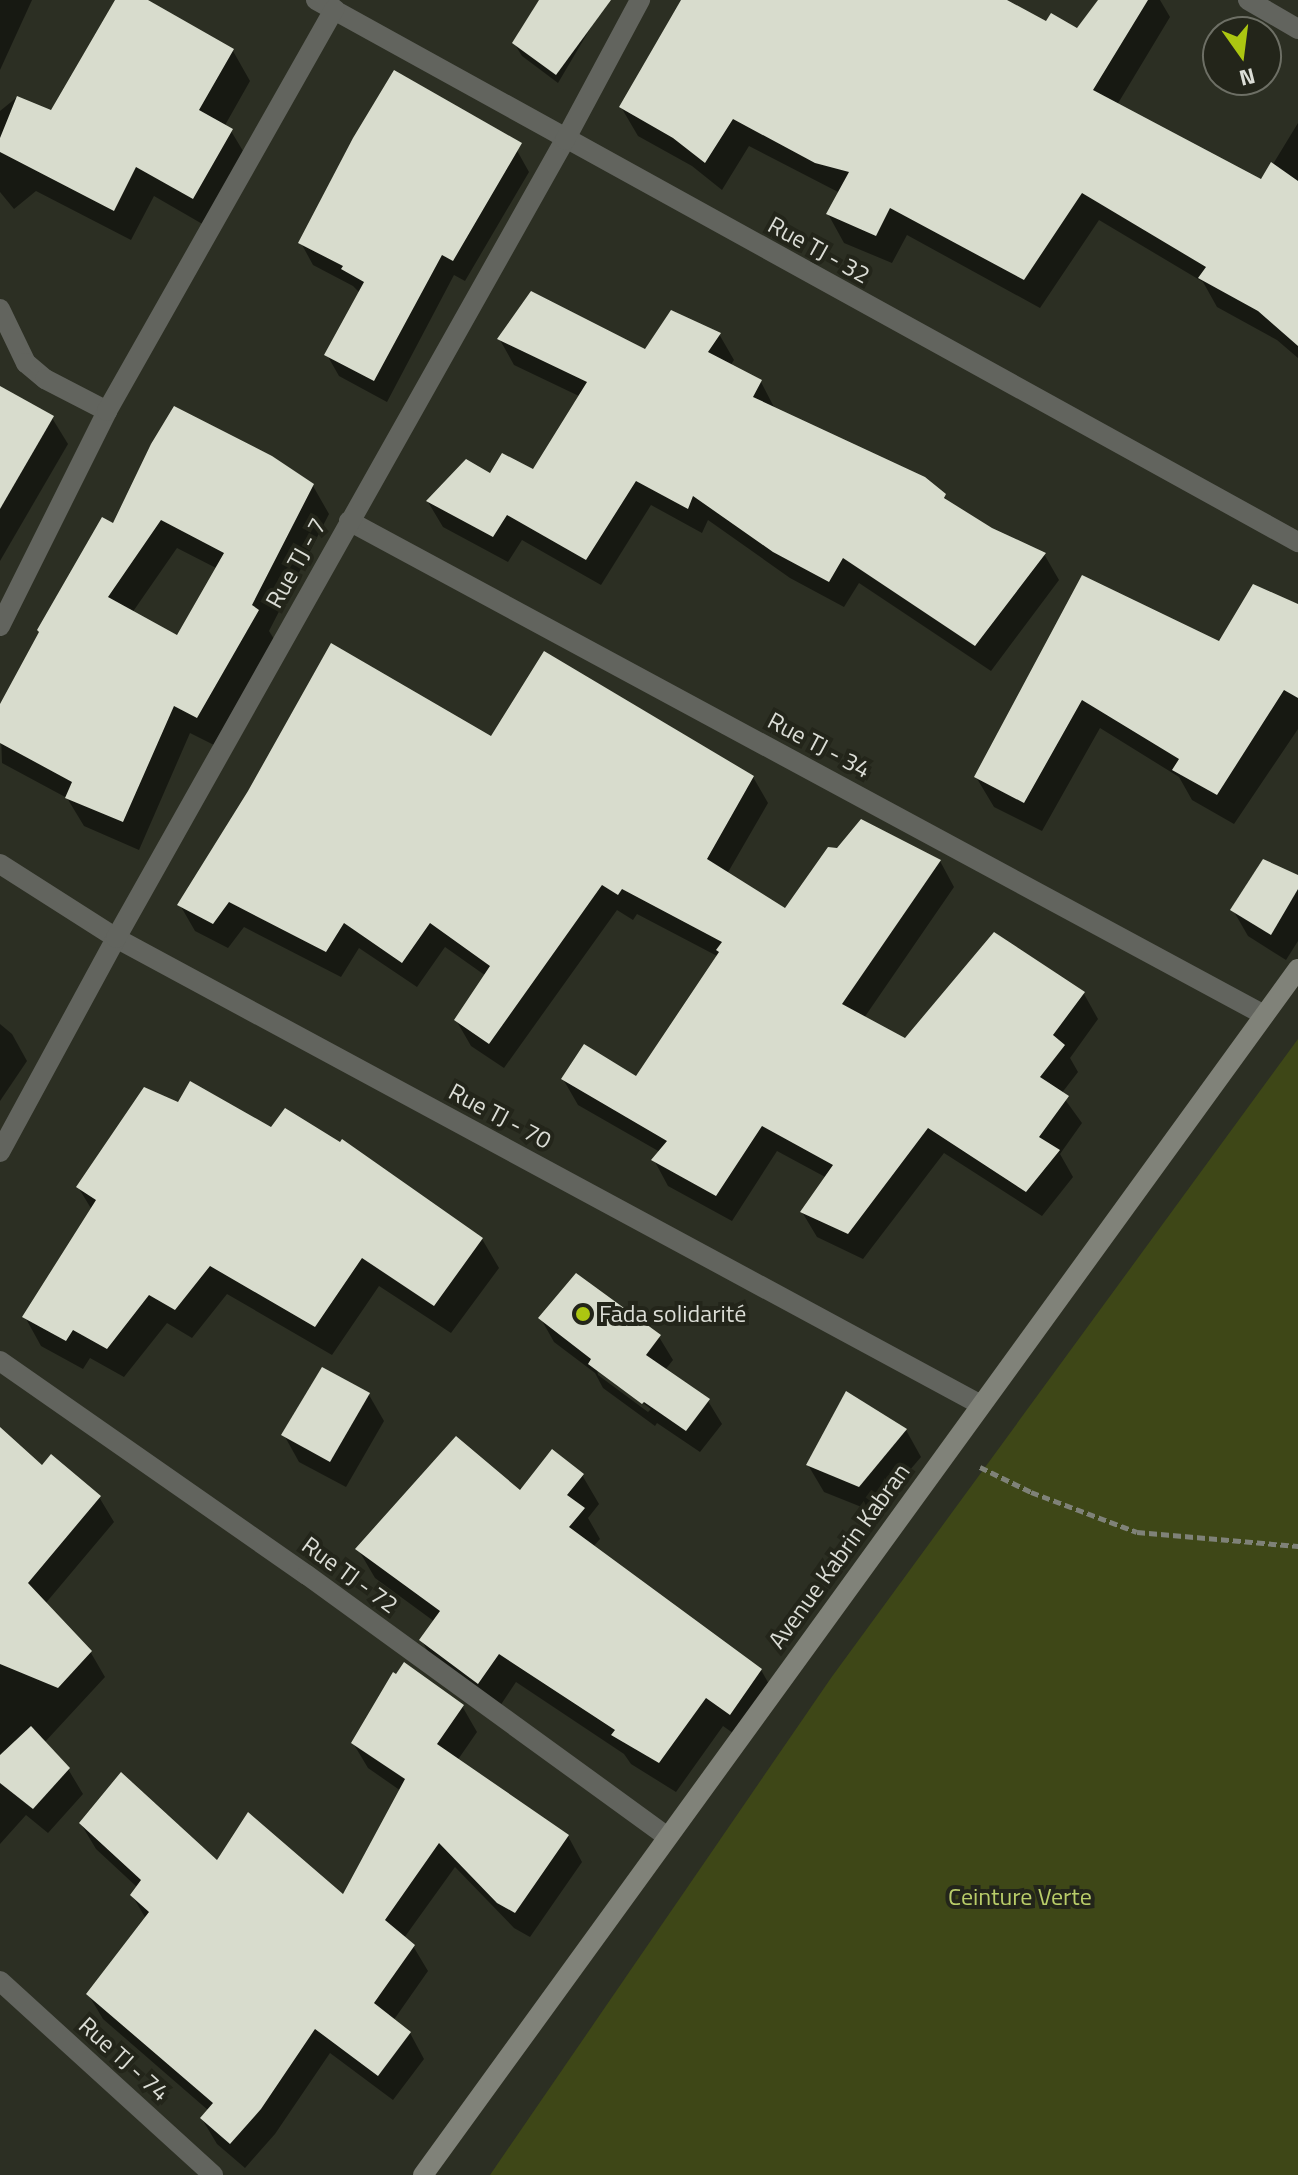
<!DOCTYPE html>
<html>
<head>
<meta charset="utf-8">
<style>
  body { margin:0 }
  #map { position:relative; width:1298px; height:2175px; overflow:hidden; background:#2c2f23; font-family:"Titillium Web",sans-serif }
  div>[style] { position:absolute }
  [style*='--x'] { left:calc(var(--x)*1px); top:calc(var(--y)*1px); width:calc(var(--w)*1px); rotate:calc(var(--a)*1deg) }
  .green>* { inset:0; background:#3e4717 }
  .shadow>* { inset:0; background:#0007 }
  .building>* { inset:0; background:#d8dccd }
  .path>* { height:5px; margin-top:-2.5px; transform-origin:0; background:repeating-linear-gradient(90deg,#7f8278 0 8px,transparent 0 12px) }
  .street>* { height:20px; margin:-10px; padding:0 10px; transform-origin:10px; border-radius:10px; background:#62645e }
  .secondary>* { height:20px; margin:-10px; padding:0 10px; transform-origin:10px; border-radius:10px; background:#808279 }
  .dots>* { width:22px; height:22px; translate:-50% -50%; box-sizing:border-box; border:4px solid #23251a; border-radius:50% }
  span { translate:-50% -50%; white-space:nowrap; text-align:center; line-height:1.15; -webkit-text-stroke:8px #23251a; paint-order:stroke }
  .street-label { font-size:24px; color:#dbddd6 }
  .poi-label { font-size:24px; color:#dbddd6 }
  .left { translate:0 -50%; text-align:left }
  .park-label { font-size:24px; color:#b9cd69 }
  .north { position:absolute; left:1202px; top:16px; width:80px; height:80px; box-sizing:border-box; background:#23251a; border:2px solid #6d6f65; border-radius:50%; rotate:166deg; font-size:22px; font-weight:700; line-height:32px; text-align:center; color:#dbddd6 }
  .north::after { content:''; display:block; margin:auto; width:28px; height:36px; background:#acc611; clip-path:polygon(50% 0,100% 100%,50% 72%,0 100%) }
</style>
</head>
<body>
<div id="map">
  <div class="green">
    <div style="clip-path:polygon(1298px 1039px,1298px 2175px,490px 2175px,831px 1678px)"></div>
  </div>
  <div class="shadow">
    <div style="clip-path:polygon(0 0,32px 0,0 70px)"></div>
    <div style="clip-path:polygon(117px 0,144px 0,233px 51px,250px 81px,224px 127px,231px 131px,249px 161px,211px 229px,154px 196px,131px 240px,36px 191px,14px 209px,0 192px,0 111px,16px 98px,52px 112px)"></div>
    <div style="clip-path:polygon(540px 0,607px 0,558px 83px,522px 56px,514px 43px)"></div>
    <div style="clip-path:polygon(685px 0,1003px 0,1047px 24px,1077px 31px,1100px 0,1160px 0,1170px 17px,1117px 105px,1262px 182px,1298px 123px,1298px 358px,1277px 340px,1217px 307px,1203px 282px,1099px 220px,1040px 308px,907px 235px,892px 263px,844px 243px,828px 214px,840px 193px,749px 146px,722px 190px,692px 166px,638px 136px,621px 107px)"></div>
    <div style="clip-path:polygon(510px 138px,529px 172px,465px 281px,454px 275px,387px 402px,339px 376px,327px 355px,360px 293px,353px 286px,313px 265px,301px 243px)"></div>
    <div style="clip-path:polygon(719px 334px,734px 360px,730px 366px,761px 382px,775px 409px,944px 496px,949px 503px,991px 529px,1044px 554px,1059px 580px,991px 671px,859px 583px,844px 607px,790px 578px,708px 520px,702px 533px,651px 505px,601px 585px,522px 540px,508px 562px,443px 527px,428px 502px,491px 476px,534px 471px,581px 397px,514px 365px,500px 340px,646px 351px)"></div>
    <div style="clip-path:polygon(0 396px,52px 418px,68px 444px,0 561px)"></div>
    <div style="clip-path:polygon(evenodd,313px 486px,329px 514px,269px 631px,274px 639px,214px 745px,190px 733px,139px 850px,84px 826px,67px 798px,2px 763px,0 708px,114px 526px,313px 486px,177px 548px,218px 569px,178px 638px,132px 613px,177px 548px)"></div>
    <div style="clip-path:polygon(1083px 578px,1219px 643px,1298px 606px,1298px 729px,1234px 824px,1192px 800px,1179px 777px,1100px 728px,1042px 831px,994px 807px,976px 777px)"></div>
    <div style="clip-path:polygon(491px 738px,753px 777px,768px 803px,727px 874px,786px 910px,940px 861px,954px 887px,864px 1018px,906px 1041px,1084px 994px,1098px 1019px,1070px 1058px,1078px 1072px,1061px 1094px,1082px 1123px,1060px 1154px,1073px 1177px,1042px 1216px,944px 1153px,863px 1259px,817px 1237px,802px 1212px,827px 1178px,777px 1151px,732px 1221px,668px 1186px,654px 1160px,660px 1152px,578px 1105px,563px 1079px,637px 1079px,719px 957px,637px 914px,633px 920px,617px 910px,504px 1068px,471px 1046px,456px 1020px,486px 976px,445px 947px,417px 987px,359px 948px,341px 977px,244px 927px,228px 948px,195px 931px,180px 905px)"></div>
    <div style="clip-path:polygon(1298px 878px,1298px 941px,1286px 960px,1248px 936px,1233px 910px)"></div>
    <div style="clip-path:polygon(0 1024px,12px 1034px,27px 1061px,0 1101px)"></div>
    <div style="clip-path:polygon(178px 1104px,272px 1129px,482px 1239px,499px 1268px,451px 1333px,379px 1286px,332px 1355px,227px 1294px,192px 1338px,167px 1323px,124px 1377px,90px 1358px,83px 1369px,41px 1346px,25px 1317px,92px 1210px,78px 1187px)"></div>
    <div style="clip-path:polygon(evenodd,541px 1319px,659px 1337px,673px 1360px,665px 1370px,708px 1401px,722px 1424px,700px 1452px,657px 1423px,655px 1426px,603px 1388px,595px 1373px,554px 1342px,541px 1319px,597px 1369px,651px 1409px,648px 1412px,598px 1375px,597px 1369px)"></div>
    <div style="clip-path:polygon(369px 1395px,384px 1421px,346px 1487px,299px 1462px,284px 1435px)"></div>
    <div style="clip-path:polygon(0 1430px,42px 1468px,99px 1497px,114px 1522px,45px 1604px,91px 1653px,105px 1677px,44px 1743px,68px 1769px,83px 1794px,48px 1833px,26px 1815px,0 1844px)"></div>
    <div style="clip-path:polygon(906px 1430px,921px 1457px,874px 1512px,824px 1492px,808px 1465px)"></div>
    <div style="clip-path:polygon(582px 1475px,599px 1504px,588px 1518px,600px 1539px,593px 1547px,761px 1670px,778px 1700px,747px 1743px,723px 1726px,676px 1792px,631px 1764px,624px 1754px,516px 1682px,496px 1712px,438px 1670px,422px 1641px,435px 1622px,375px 1578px,358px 1549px,520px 1492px)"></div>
    <div style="clip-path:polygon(462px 1706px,477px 1732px,457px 1761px,568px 1836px,582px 1862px,530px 1937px,514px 1928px,455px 1867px,404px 1938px,413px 1946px,428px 1971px,393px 2021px,410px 2033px,424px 2059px,393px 2100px,330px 2053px,275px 2134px,245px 2168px,217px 2144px,202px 2119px,209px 2111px,103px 2019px,88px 1994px,146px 1919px,132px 1895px,138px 1888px,96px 1849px,81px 1824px,344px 1897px,401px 1791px,368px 1768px,353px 1743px)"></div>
  </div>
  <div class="building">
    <div style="clip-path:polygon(115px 0,148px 0,234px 49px,199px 110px,233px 129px,193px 199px,136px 167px,114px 211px,0 152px,0 138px,17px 96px,51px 110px)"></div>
    <div style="clip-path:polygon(539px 0,611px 0,556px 75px,512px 43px)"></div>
    <div style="clip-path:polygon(681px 0,1007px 0,1046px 21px,1051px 13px,1077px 28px,1098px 0,1148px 0,1093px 90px,1261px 179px,1271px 162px,1298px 181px,1298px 346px,1258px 311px,1198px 278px,1206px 267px,1082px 193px,1024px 280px,890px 208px,876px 236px,826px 214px,849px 172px,815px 163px,733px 119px,705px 163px,673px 138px,619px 107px)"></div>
    <div style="clip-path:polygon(394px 70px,522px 143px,453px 261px,442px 255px,374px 381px,324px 355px,364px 282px,341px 269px,343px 266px,298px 243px,353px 138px)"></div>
    <div style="clip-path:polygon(531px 291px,645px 349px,671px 310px,721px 333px,708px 352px,762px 380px,753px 397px,925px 477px,946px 494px,944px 498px,992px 528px,1046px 553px,975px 646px,843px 558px,829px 582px,773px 552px,693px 496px,688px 509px,636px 481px,586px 560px,507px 515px,493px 537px,426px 501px,466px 459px,490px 473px,502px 453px,533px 469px,587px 382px,497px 339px)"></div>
    <div style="clip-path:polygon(0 386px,54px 416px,0 509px)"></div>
    <div style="clip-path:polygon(evenodd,174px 406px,272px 456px,314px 484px,252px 605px,259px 610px,197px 718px,174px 706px,123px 822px,65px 798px,72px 782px,0 743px,0 704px,39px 632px,37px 630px,102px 517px,113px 523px,151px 444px,174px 406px,161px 520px,224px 553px,177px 635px,108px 597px,161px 520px)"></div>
    <div style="clip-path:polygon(1082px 575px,1219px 641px,1253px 584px,1298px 604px,1298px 698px,1284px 690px,1217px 795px,1172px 770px,1179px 759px,1082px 700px,1024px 803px,974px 777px)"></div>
    <div style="clip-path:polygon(331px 643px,491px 736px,544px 651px,754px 776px,707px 859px,785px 908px,828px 847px,837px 848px,861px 819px,941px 860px,842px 1004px,905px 1038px,994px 932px,1085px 992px,1053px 1035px,1065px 1045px,1040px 1077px,1069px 1096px,1039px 1137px,1060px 1150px,1026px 1192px,928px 1128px,848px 1234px,800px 1212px,833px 1165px,762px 1126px,716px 1196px,651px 1160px,667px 1141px,561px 1079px,584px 1044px,636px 1076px,719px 952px,716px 950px,722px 942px,622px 889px,618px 895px,602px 885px,489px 1044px,454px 1020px,490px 966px,430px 923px,402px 963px,344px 923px,326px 952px,229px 902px,213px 924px,177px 905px,248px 791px)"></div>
    <div style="clip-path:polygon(1263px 859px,1298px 875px,1298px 889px,1271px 935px,1230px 910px)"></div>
    <div style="clip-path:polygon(190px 1081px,271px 1127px,285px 1108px,340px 1142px,342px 1139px,483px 1238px,434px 1306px,362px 1258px,315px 1327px,210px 1266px,175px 1310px,149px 1295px,107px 1349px,73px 1330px,66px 1341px,22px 1317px,96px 1200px,76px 1187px,144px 1087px,178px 1102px)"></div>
    <div style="clip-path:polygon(576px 1273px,661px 1335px,646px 1355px,710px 1399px,686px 1431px,644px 1402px,642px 1404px,588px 1364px,591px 1359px,538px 1318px)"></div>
    <div style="clip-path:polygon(322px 1367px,370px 1393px,330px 1462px,281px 1435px)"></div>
    <div style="clip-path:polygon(846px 1391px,907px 1429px,859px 1487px,806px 1465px)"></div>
    <div style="clip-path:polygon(0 1427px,42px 1465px,51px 1454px,101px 1496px,28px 1583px,92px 1651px,58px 1688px,0 1664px)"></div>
    <div style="clip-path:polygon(456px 1436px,520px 1490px,552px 1449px,584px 1474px,567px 1495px,585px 1508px,569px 1527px,762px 1669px,730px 1715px,706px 1698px,659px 1763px,611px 1735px,615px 1730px,499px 1654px,478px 1684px,419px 1640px,440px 1611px,355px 1549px)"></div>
    <div style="clip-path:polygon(404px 1662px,464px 1705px,437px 1744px,569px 1835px,515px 1913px,497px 1903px,439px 1843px,385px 1920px,415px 1945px,374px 2003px,411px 2032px,378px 2076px,315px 2029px,261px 2109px,230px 2144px,200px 2118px,213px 2103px,86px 1994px,149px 1912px,130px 1895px,141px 1880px,79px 1823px,121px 1772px,217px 1860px,248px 1812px,343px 1894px,405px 1779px,351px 1743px,393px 1672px,396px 1674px)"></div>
    <div style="clip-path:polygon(31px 1726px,70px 1768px,33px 1809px,0 1783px,0 1755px)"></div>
  </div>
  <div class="path">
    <div style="--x:980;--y:1467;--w:57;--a:26.1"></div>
    <div style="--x:1031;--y:1492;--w:113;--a:20.7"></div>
    <div style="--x:1137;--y:1532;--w:162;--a:5"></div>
  </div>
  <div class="street">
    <div style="--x:316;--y:0;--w:1122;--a:28.9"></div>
    <div style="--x:1248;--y:0;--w:58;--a:30.1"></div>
    <div style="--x:0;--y:309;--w:60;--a:64.3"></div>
    <div style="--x:26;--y:363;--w:25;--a:40"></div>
    <div style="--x:45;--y:379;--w:70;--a:27.3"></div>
    <div style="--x:349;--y:521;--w:1040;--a:28.36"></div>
    <div style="--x:0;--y:626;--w:240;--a:-63.5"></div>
    <div style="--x:107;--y:411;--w:462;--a:-60.5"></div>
    <div style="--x:0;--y:864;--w:138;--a:32.5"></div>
    <div style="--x:116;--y:938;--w:983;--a:28.36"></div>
    <div style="--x:0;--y:1152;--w:243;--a:-61.5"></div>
    <div style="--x:116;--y:938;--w:916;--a:-60.64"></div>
    <div style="--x:565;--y:140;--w:159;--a:-61.8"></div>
    <div style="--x:0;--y:1361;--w:374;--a:34.9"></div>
    <div style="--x:307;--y:1575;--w:444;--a:36"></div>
    <div style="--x:0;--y:1981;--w:288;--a:42.3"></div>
  </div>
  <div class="secondary">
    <div style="--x:423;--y:2175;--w:1490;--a:-54.04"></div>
  </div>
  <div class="dots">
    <div style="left:583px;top:1314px;background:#acc611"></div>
  </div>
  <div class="street-label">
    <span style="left:819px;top:250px;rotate:29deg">Rue TJ - 32</span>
    <span style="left:296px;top:563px;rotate:-61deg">Rue TJ - 7</span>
    <span style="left:819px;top:745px;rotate:28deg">Rue TJ - 34</span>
    <span style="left:500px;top:1116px;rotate:28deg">Rue TJ - 70</span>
    <span style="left:839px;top:1556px;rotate:-54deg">Avenue Kabrin Kabran</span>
    <span style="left:350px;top:1575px;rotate:36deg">Rue TJ - 72</span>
    <span style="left:124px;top:2059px;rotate:42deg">Rue TJ - 74</span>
  </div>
  <div class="poi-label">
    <span class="left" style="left:599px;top:1314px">Fada solidarité</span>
  </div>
  <div class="park-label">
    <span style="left:1020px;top:1897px">Ceinture Verte</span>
  </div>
  <div class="north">N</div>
</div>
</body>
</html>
